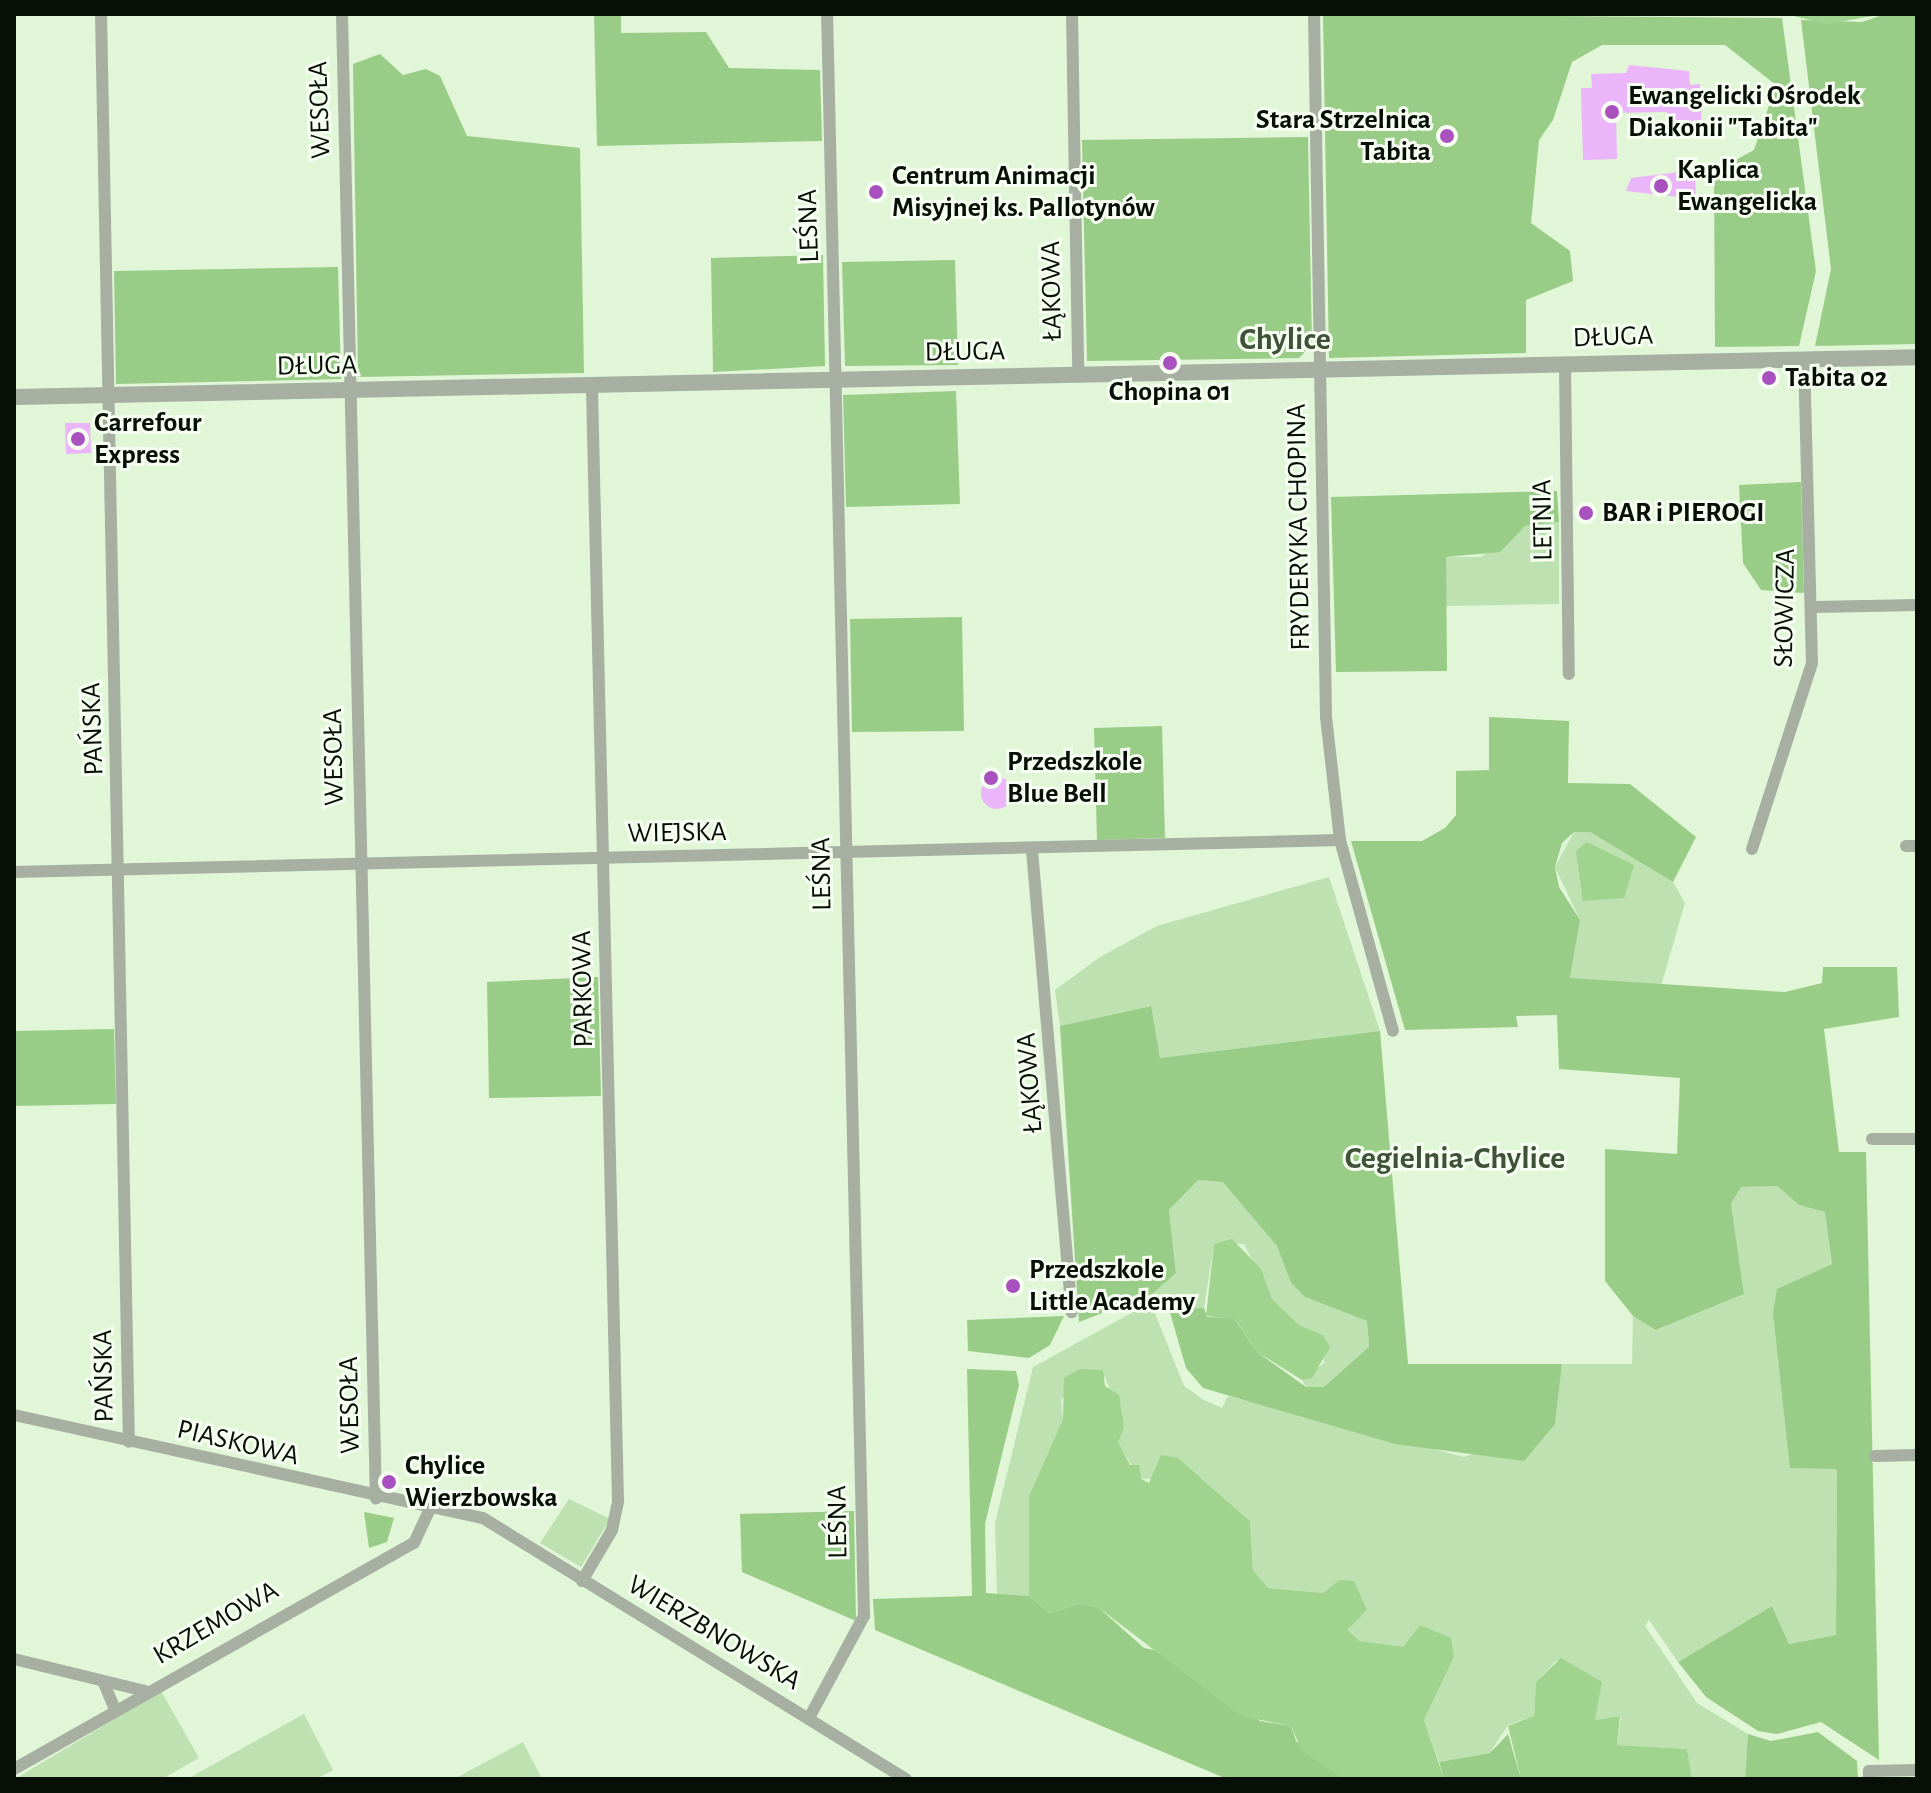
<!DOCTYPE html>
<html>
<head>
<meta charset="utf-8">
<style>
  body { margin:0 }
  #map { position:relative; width:1931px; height:1793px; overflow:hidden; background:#e0f6d7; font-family:"Alegreya Sans",sans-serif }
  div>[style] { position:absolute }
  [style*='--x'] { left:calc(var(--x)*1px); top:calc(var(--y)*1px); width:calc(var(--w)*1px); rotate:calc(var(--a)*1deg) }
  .green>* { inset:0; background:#bde1b0 }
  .forest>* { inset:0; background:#99cc86 }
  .water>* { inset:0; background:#a0d38d }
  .building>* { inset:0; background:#ebb5fa }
  .round { border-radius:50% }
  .minor>* { height:12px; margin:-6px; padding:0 6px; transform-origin:6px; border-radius:6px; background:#a6afa2 }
  .tertiary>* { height:16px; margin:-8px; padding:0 8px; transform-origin:8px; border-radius:8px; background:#a6afa2 }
  .dots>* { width:22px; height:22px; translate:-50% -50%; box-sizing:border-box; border:4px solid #f6fff2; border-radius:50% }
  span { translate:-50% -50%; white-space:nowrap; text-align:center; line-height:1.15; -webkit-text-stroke:6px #f6fff2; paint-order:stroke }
  .poi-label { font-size:28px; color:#080f06; font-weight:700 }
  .left { translate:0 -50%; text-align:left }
  .right { translate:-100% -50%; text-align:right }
  .street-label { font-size:28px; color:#080f06 }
  .quarter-label { font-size:32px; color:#3f5238; font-weight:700 }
  .frame { position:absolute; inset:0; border:16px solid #080f06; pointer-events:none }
</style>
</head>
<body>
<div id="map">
  <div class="green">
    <div style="clip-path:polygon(1559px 522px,1559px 604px,1446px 606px,1445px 557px,1481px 557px,1525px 526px)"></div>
    <div style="clip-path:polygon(1574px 832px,1590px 832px,1673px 882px,1685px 903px,1661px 986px,1570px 979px,1580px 920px,1555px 867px)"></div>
    <div style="clip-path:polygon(1329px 877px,1380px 1031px,1160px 1058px,1150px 1006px,1060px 1026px,1055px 990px,1100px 957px,1157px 926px)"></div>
    <div style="clip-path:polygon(1198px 1180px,1224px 1182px,1277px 1246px,1291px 1283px,1305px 1297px,1367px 1321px,1369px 1347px,1355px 1366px,1324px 1387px,1306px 1387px,1302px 1380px,1324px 1363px,1323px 1335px,1299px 1325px,1272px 1299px,1244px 1244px,1214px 1244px,1204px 1308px,1169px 1309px,1155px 1301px,1152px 1294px,1176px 1272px,1169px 1210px)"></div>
    <div style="clip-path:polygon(1777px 1186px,1799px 1205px,1825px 1212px,1832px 1264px,1777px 1289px,1837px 1468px,1836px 1635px,1789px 1644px,1772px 1606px,1678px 1662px,1649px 1620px,1645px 1626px,1697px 1703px,1748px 1734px,1745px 1779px,1692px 1779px,1687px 1749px,1617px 1745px,1621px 1716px,1595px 1720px,1601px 1682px,1556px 1661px,1536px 1682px,1534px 1716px,1508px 1725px,1490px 1753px,1439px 1762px,1424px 1720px,1454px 1657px,1360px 1641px,1347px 1630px,1352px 1623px,1339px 1580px,1323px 1593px,1268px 1588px,1253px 1570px,1250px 1521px,1200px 1477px,1140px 1479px,1117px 1442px,1124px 1428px,1105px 1377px,1061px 1399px,1063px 1419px,1029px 1496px,1029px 1596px,997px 1594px,995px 1523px,1033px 1367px,1135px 1311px,1154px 1311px,1184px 1386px,1204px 1400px,1222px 1408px,1228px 1396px,1464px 1457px,1555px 1424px,1562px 1364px,1632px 1364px,1633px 1316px,1657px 1330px,1744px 1294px,1731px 1204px,1741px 1187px)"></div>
    <div style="clip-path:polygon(569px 1499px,610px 1519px,581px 1567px,540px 1543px)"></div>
    <div style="clip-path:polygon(161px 1691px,199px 1758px,162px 1779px,15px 1779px)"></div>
    <div style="clip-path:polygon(304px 1714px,333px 1770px,316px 1779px,187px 1779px)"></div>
    <div style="clip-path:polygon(523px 1742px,542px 1779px,454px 1779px)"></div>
  </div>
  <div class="forest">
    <div style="clip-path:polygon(594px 14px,621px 14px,621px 33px,706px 32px,729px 68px,820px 70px,822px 141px,597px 146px)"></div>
    <div style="clip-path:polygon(1323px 14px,1782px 18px,1816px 271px,1799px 346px,1715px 347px,1714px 172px,1754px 150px,1776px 85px,1725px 45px,1602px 45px,1572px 62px,1553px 120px,1539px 140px,1531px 223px,1570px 251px,1573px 281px,1526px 300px,1526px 353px,1329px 358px)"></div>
    <div style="clip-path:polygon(1885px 14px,1917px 14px,1917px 344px,1815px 346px,1831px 269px,1801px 20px,1862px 22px)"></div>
    <div style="clip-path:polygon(380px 54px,403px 75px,426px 69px,440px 76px,467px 136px,580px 148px,584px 373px,358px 377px,353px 64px)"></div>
    <div style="clip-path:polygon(1308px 137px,1312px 344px,1299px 358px,1087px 361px,1082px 140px)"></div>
    <div style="clip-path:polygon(823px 255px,825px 366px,713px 372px,711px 258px)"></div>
    <div style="clip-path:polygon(955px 260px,958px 365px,845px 366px,842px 262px)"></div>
    <div style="clip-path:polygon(338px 267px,341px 379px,116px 384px,114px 271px)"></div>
    <div style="clip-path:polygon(956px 391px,960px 504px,846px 507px,843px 395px)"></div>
    <div style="clip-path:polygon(1801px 482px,1804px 593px,1761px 590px,1743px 563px,1739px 485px)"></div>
    <div style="clip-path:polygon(1557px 491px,1559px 522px,1525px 526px,1500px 552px,1446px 557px,1447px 671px,1336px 672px,1331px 497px)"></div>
    <div style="clip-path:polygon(962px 617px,964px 731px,852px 732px,850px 619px)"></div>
    <div style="clip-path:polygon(1489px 717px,1569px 721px,1568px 783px,1630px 784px,1696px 837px,1673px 882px,1590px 832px,1574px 832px,1562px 843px,1555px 867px,1559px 887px,1580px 920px,1570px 978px,1785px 992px,1822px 983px,1823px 967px,1897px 967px,1899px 1017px,1824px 1029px,1839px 1152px,1866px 1152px,1879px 1760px,1821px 1722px,1777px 1734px,1758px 1731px,1706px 1697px,1678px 1662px,1772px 1606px,1789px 1644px,1836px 1635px,1837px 1469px,1790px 1468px,1773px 1313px,1777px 1289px,1832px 1264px,1825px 1212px,1799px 1205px,1777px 1186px,1741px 1187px,1731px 1204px,1744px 1294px,1656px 1330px,1633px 1316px,1605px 1281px,1605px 1149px,1677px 1154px,1680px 1078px,1559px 1069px,1557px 1015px,1516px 1016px,1518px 1027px,1405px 1030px,1351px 841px,1422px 841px,1445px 828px,1456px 815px,1456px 771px,1489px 770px)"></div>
    <div style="clip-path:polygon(1162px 726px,1165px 838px,1097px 840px,1094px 728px)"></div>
    <div style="clip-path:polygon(598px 977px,601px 1096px,489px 1098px,487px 982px)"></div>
    <div style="clip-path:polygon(1151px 1006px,1160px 1058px,1380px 1031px,1408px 1364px,1562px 1364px,1555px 1424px,1524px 1461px,1395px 1444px,1203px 1388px,1186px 1368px,1169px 1309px,1204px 1308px,1207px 1317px,1234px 1318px,1257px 1352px,1306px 1387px,1324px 1387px,1369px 1347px,1367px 1321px,1305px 1297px,1291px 1283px,1277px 1246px,1223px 1182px,1198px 1180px,1169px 1210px,1176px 1273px,1152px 1294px,1079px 1322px,1060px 1026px)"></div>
    <div style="clip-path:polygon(114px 1029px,116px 1104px,14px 1106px,14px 1031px)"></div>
    <div style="clip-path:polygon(1064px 1316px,1050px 1345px,1029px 1358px,968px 1351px,967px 1320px)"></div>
    <div style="clip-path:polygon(967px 1369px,1016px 1371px,1019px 1385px,985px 1524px,986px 1593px,1029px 1596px,1050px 1613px,1081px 1603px,1099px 1608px,1144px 1648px,1160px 1651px,1260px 1721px,1291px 1726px,1296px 1741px,1344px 1779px,1227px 1779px,875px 1630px,873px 1599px,972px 1596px)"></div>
    <div style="clip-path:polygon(854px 1511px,856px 1621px,742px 1572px,740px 1514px)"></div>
    <div style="clip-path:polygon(364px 1512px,394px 1518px,387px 1542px,369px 1548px)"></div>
    <div style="clip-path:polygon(1818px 1732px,1857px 1761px,1858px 1779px,1745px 1779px,1748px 1734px,1771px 1741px)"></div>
    <div style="clip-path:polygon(1508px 1734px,1521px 1779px,1444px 1779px,1439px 1762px,1490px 1753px)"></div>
  </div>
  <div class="water">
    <div style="clip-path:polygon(1786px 14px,1885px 14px,1826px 24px)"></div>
    <div style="clip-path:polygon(1587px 842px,1634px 865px,1624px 898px,1583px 901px,1576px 851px)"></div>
    <div style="clip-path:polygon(1232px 1239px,1261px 1269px,1272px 1299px,1299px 1325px,1323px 1335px,1330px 1347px,1312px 1378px,1302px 1380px,1257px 1352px,1235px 1319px,1206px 1316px,1214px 1244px)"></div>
    <div style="clip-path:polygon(1080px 1369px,1103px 1370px,1105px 1386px,1119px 1395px,1124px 1428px,1118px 1442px,1130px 1465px,1139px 1465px,1141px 1479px,1149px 1483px,1161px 1455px,1178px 1458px,1250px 1521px,1253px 1570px,1268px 1588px,1323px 1593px,1339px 1580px,1354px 1581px,1367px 1610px,1347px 1630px,1360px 1641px,1403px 1647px,1420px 1625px,1451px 1638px,1454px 1657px,1424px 1720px,1444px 1779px,1344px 1779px,1302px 1751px,1291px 1726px,1241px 1716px,1099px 1608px,1081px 1603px,1050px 1613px,1029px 1596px,1029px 1496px,1063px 1419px,1064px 1378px)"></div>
    <div style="clip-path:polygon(1561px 1658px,1602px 1682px,1595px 1720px,1620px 1716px,1617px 1745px,1687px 1749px,1692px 1779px,1521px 1779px,1508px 1726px,1534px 1716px,1536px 1682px)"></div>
  </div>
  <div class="building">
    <div style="clip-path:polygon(1629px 65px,1689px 71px,1690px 85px,1700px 84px,1702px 131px,1667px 129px,1667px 112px,1616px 113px,1617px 159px,1583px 160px,1581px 88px,1592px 88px,1591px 74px,1626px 73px)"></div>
    <div style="clip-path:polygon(1680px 172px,1695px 172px,1696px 199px,1626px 191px,1631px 178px)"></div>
    <div style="clip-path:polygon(65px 423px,90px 423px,91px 453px,66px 454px)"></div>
    <div class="round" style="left:981px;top:777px;width:32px;height:32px"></div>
  </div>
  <div class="minor">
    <div style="--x:101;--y:14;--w:1428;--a:88.88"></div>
    <div style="--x:342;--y:14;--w:1485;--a:88.69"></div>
    <div style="--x:1072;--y:14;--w:361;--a:89"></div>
    <div style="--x:1314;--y:14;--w:703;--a:89.02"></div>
    <div style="--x:1326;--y:717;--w:124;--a:83.5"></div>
    <div style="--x:1340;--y:840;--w:198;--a:74.5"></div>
    <div style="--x:1565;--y:365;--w:309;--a:89.3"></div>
    <div style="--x:1814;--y:607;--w:103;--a:-1.1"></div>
    <div style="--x:1906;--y:846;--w:11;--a:0"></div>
    <div style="--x:1752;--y:849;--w:195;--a:-72.1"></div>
    <div style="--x:1812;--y:663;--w:304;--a:-91.5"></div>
    <div style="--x:1032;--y:850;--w:464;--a:85.1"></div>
    <div style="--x:14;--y:872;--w:1326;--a:-1.38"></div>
    <div style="--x:1872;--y:1139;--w:45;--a:0"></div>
    <div style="--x:14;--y:1415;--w:480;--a:12.4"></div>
    <div style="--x:483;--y:1518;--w:497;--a:31.7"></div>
    <div style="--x:1875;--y:1456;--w:42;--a:-1.4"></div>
    <div style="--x:582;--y:1581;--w:59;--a:-59.5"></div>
    <div style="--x:612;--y:1530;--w:30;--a:-78"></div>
    <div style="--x:618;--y:1501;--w:1114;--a:-91.34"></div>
    <div style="--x:14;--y:1659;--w:135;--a:13.7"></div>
    <div style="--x:103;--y:1681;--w:30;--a:67"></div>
    <div style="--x:809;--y:1718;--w:116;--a:-61.7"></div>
    <div style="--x:864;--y:1616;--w:1602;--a:-91.32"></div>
    <div style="--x:14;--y:1769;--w:459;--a:-29.5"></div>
    <div style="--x:414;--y:1543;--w:35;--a:-65"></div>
    <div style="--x:1869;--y:1779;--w:8;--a:-90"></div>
    <div style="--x:1869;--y:1771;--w:48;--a:-1.2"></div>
  </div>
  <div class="tertiary">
    <div style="--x:14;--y:397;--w:1903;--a:-1.2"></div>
  </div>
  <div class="dots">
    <div style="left:1612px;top:112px;background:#a952bf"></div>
    <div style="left:1447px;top:136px;background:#a952bf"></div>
    <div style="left:1661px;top:186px;background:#a952bf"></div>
    <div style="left:876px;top:192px;background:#a952bf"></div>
    <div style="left:1170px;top:363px;background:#a952bf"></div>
    <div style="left:1769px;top:378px;background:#a952bf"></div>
    <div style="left:78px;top:439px;background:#a952bf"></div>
    <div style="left:1586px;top:513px;background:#a952bf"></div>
    <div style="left:991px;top:778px;background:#a952bf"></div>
    <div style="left:1013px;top:1286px;background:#a952bf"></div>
    <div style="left:389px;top:1482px;background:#a952bf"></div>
  </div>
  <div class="poi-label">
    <span class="left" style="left:1628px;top:112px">Ewangelicki Ośrodek<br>Diakonii "Tabita"</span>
    <span class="right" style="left:1431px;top:136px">Stara Strzelnica<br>Tabita</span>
    <span class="left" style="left:1677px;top:186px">Kaplica<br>Ewangelicka</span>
    <span class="left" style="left:892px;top:192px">Centrum Animacji<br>Misyjnej ks. Pallotynów</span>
    <span class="left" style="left:1785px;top:378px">Tabita 02</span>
    <span style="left:1170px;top:392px">Chopina 01</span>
    <span class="left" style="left:94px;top:439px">Carrefour<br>Express</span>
    <span class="left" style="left:1602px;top:513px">BAR i PIEROGI</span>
    <span class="left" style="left:1007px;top:778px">Przedszkole<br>Blue Bell</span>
    <span class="left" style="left:1029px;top:1286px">Przedszkole<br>Little Academy</span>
    <span class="left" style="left:405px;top:1482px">Chylice<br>Wierzbowska</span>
  </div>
  <div class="street-label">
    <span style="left:320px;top:110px;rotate:-92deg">WESOŁA</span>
    <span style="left:809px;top:226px;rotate:-92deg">LEŚNA</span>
    <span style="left:1052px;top:291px;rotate:-91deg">ŁĄKOWA</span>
    <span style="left:1613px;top:337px;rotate:-2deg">DŁUGA</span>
    <span style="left:965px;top:352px;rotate:-1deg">DŁUGA</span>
    <span style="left:317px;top:366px;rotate:-1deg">DŁUGA</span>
    <span style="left:1543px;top:520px;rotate:-91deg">LETNIA</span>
    <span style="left:1299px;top:527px;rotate:-91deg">FRYDERYKA CHOPINA</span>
    <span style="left:1785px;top:608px;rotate:-89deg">SŁOWICZA</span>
    <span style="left:93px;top:729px;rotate:-92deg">PAŃSKA</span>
    <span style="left:334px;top:757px;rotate:-91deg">WESOŁA</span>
    <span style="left:677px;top:833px;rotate:-1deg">WIEJSKA</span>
    <span style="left:822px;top:874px;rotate:-91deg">LEŚNA</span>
    <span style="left:583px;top:989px;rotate:-91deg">PARKOWA</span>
    <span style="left:1030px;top:1083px;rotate:-94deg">ŁĄKOWA</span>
    <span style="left:104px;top:1376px;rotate:-91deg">PAŃSKA</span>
    <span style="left:350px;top:1405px;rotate:-91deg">WESOŁA</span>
    <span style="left:238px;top:1443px;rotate:13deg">PIASKOWA</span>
    <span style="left:838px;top:1522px;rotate:-91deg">LEŚNA</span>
    <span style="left:216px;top:1623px;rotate:-30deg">KRZEMOWA</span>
    <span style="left:714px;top:1633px;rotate:31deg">WIERZBNOWSKA</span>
  </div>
  <div class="quarter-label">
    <span style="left:1285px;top:339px">Chylice</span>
    <span style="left:1455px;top:1158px">Cegielnia-Chylice</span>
  </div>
  <div class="frame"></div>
</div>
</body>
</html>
